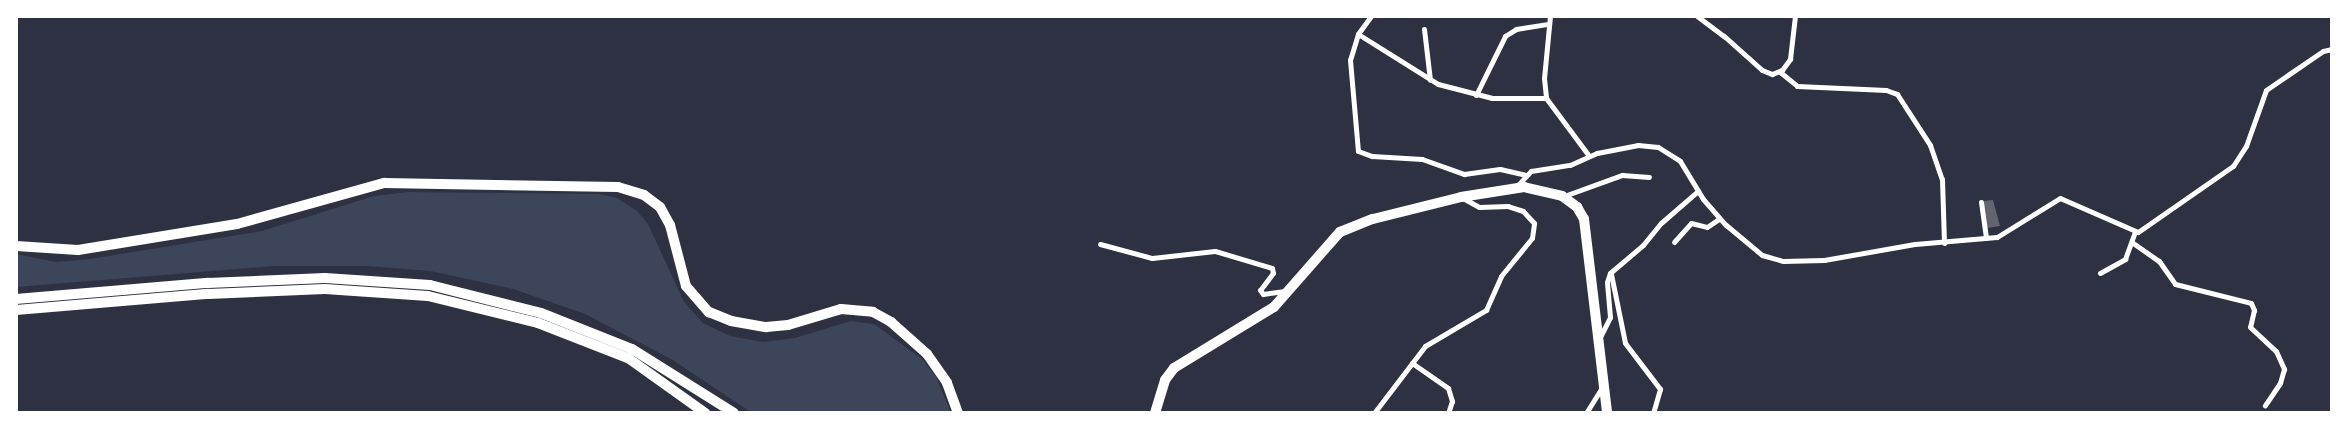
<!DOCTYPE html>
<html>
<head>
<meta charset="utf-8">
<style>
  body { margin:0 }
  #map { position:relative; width:2348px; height:429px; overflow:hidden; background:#2d3142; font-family:Roboto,sans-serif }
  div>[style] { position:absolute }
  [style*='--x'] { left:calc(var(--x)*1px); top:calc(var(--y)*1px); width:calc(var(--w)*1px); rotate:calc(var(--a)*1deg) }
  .green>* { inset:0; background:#3c4559 }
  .building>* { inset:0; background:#626471 }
  .minor>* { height:5px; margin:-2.5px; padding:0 2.5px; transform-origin:2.5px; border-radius:2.5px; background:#fff }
  .primary>* { height:10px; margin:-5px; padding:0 5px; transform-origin:5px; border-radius:5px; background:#fff }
  .trunk>* { height:10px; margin:-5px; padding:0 5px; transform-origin:5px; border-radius:5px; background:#fff }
  span { translate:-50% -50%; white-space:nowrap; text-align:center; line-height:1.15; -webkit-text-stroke:5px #fff; paint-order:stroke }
  .frame { position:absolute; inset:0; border:18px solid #fff; pointer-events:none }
</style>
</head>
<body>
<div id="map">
  <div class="green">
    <div style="clip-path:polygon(408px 192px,599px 194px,617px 198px,637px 211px,648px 224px,684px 302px,703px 323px,730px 336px,763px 342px,795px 338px,851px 321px,874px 324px,922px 359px,936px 377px,951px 413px,752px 413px,671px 359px,585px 314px,513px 289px,430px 271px,368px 266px,274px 266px,16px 287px,16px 254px,56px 262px,90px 259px,262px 231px,374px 196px)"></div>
  </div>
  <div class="building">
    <div style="clip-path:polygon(1993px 200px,2000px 226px,1987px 228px,1983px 201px)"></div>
  </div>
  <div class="minor">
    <div style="--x:1371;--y:16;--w:22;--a:126"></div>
    <div style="--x:1358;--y:34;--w:27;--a:107"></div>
    <div style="--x:1350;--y:60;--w:91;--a:85"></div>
    <div style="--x:1358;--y:151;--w:15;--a:20"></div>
    <div style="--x:1372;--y:156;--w:50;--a:3.4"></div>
    <div style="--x:1422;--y:159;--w:45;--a:19.7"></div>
    <div style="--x:1464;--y:174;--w:36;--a:-8"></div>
    <div style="--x:1500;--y:169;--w:26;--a:13"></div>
    <div style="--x:1550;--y:16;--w:62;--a:95.5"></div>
    <div style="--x:1544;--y:78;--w:20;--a:84"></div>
    <div style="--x:1546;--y:98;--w:72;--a:53.4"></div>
    <div style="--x:1697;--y:16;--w:34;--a:37"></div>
    <div style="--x:1724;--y:36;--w:51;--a:41.8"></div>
    <div style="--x:1762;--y:70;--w:11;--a:22"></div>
    <div style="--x:1772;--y:74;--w:11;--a:-22"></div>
    <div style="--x:1782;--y:70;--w:14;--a:-54"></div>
    <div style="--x:1790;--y:59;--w:43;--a:-83.4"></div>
    <div style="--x:1424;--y:29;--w:51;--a:83.3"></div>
    <div style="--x:1358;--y:34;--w:94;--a:32"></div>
    <div style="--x:1438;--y:84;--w:56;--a:14.5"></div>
    <div style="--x:1492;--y:98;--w:54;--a:0"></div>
    <div style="--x:1780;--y:72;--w:22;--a:39"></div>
    <div style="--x:1797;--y:86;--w:89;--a:2.6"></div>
    <div style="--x:1886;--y:90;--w:12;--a:20"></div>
    <div style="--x:1897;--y:94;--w:61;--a:57.1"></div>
    <div style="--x:1930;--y:145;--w:36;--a:71"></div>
    <div style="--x:1942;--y:179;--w:64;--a:88.2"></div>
    <div style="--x:1476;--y:95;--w:66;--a:-63.8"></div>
    <div style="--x:1505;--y:36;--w:13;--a:-32"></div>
    <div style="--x:1516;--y:29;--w:31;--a:-9"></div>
    <div style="--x:1516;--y:187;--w:22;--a:-47"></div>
    <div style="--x:1531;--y:171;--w:39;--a:-9"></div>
    <div style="--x:1570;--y:165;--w:30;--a:-24"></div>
    <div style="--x:1597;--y:153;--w:42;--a:-11"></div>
    <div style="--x:1638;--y:145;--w:20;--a:6"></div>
    <div style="--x:1658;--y:147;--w:26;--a:32"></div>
    <div style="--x:1680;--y:161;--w:44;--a:58.8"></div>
    <div style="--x:1703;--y:199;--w:35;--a:49"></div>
    <div style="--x:1726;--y:225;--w:47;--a:39.8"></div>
    <div style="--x:1762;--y:255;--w:22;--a:16"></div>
    <div style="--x:1783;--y:261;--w:41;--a:-1.4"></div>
    <div style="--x:1824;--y:260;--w:92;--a:-10"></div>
    <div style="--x:1915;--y:244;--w:82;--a:-4.9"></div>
    <div style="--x:1997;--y:237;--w:74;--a:-31.8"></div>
    <div style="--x:2060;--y:198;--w:85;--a:23.6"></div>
    <div style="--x:2138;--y:232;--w:116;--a:-34.8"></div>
    <div style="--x:2233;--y:166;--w:24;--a:-57"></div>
    <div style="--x:2246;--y:146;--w:59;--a:-70.3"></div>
    <div style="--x:2266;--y:90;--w:69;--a:-34.4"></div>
    <div style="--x:2323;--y:51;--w:9;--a:-13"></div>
    <div style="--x:1564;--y:196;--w:62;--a:-19.9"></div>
    <div style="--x:1622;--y:175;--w:27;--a:4"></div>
    <div style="--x:1981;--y:202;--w:36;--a:82"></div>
    <div style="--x:1674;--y:242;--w:25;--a:-48"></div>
    <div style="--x:1691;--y:223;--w:16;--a:14"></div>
    <div style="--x:1707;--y:227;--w:14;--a:-34"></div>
    <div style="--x:2133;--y:243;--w:32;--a:35"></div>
    <div style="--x:2159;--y:261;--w:28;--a:55"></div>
    <div style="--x:2175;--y:284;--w:78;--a:14"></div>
    <div style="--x:2251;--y:303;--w:8;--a:67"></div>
    <div style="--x:2254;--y:310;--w:17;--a:103"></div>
    <div style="--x:2250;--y:327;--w:35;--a:43"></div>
    <div style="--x:2276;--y:351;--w:20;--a:66"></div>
    <div style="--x:2284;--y:369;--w:15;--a:106"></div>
    <div style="--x:2280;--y:383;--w:27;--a:124"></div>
    <div style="--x:1100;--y:244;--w:54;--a:15.1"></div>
    <div style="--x:1152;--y:258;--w:63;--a:-6.3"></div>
    <div style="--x:1215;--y:251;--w:59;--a:16.6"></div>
    <div style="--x:1272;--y:268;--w:5;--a:79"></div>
    <div style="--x:1273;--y:273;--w:21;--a:127"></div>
    <div style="--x:1260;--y:290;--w:5;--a:53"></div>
    <div style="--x:1263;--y:294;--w:22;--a:-8"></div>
    <div style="--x:2100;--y:273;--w:29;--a:-29"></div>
    <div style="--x:2125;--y:259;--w:29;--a:-70"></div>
    <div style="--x:1611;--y:274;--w:70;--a:78.5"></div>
    <div style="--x:1625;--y:343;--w:58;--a:52.7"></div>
    <div style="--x:1660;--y:389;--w:25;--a:106"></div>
    <div style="--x:1600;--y:337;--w:22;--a:-63"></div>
    <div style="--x:1610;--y:317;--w:35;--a:-95"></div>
    <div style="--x:1607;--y:282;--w:9;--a:-72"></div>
    <div style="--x:1610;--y:273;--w:43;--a:-40.3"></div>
    <div style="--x:1643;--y:245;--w:28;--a:-51"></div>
    <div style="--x:1661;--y:223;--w:49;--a:-40.9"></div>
    <div style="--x:1412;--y:363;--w:44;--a:34.8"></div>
    <div style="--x:1448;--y:388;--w:14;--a:73"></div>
    <div style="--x:1452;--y:401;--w:13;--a:108"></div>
    <div style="--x:1374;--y:413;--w:84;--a:-52.7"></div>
    <div style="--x:1425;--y:346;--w:71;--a:-30.5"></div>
    <div style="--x:1486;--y:310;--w:37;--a:-66"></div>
    <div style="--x:1501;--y:276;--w:49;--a:-50.8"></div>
    <div style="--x:1532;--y:238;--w:15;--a:-82"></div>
    <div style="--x:1534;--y:223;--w:16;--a:-133"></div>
    <div style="--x:1523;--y:211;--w:16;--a:-162"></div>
    <div style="--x:1508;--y:206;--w:29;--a:178"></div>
    <div style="--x:1479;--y:207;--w:18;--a:-151"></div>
    <div style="--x:1586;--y:413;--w:31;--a:-58"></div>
  </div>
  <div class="primary">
    <div style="--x:16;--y:246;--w:62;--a:3.7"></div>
    <div style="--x:78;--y:250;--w:161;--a:-9.3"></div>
    <div style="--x:237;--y:224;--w:153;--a:-15.6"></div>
    <div style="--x:384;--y:183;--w:234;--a:1"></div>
    <div style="--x:618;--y:187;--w:27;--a:17"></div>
    <div style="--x:644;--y:195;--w:20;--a:37"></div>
    <div style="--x:660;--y:207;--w:21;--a:61"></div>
    <div style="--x:670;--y:225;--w:63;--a:75.3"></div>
    <div style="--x:686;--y:286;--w:35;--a:49"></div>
    <div style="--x:709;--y:312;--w:24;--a:22"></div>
    <div style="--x:731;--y:321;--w:36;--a:10"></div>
    <div style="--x:766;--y:327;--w:22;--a:-5"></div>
    <div style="--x:788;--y:325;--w:55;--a:-16.8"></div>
    <div style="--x:841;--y:309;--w:32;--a:5"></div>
    <div style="--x:873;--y:312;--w:21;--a:29"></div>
    <div style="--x:891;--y:322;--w:48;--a:41.6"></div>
    <div style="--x:927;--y:354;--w:35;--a:55"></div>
    <div style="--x:947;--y:383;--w:32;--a:70"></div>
    <div style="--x:1155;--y:413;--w:34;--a:-73"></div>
    <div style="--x:1165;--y:380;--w:15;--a:-53"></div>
    <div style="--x:1174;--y:368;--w:117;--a:-31.4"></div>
    <div style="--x:1274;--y:307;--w:100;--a:-48.7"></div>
    <div style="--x:1340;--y:232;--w:35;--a:-22"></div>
    <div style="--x:1373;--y:219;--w:91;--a:-14"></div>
    <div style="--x:1461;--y:197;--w:64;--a:-9"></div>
    <div style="--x:1524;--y:187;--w:39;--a:13"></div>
    <div style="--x:1562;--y:196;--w:19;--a:36"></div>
    <div style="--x:1577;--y:207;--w:14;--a:60"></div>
    <div style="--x:1584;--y:219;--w:195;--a:83.2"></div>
  </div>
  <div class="trunk">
    <div style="--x:16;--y:299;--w:193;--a:-4.8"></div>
    <div style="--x:208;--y:283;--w:117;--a:-2.4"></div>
    <div style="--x:325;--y:278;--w:105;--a:3.8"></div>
    <div style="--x:430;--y:285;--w:114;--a:14.2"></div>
    <div style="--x:541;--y:313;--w:98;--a:21.6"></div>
    <div style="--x:632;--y:349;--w:120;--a:32.1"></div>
    <div style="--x:16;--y:310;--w:193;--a:-4.8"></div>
    <div style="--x:208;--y:294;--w:117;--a:-2.4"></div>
    <div style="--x:325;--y:289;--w:103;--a:3.9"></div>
    <div style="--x:428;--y:296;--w:113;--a:13.8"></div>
    <div style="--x:538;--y:323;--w:97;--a:21.3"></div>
    <div style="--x:628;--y:358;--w:95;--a:35.5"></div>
  </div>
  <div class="frame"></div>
</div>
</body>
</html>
